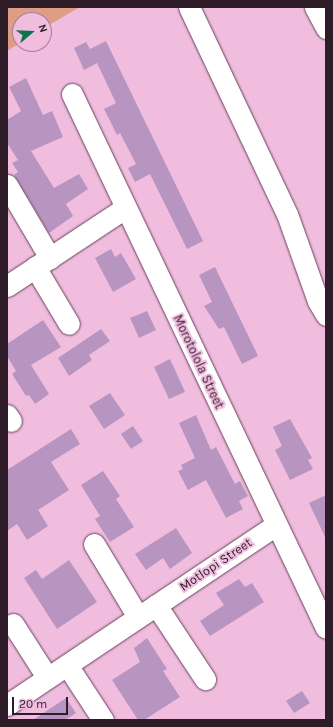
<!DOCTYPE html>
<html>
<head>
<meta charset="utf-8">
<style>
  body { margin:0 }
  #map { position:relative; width:333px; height:727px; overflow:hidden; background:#f0bdde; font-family:Karla,sans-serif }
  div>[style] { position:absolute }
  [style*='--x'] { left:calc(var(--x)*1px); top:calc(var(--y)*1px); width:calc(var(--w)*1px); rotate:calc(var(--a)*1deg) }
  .green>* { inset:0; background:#e09d86 }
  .building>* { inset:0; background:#b895c0 }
  .roads { filter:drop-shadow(0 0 1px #6b405d) drop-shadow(0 0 1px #6b405d) }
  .street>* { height:21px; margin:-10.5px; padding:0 10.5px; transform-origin:10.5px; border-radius:10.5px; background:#fff }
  span { translate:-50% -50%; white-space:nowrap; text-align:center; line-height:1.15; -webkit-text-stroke:4px #f0bdde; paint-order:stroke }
  .street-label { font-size:13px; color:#2f1c29 }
  .frame { position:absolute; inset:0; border:8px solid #2f1c29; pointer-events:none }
  .north { position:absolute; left:12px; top:12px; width:40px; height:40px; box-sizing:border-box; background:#f0bdde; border:1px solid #a37d96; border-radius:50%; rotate:71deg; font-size:11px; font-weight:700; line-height:16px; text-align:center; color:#2f1c29 }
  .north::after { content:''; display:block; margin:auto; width:14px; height:18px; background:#0e744c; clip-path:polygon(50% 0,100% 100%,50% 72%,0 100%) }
  .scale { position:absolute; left:12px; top:697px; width:56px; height:18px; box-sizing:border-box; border:2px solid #2f1c29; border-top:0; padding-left:5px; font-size:12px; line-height:14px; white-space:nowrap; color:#2f1c29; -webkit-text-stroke:3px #f0bdde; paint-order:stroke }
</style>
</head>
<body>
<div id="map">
  <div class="green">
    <div style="clip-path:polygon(7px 7px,80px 7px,44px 28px,44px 20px,20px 20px,20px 43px,7px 51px)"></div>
  </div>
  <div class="building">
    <div style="clip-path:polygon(106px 41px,203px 241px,187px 249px,150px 174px,135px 182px,128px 168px,136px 164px,120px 133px,117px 135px,104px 109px,116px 103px,97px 63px,84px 70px,74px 48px,86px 42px,90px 49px)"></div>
    <div style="clip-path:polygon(26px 78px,43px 115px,52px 111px,63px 137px,31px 151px,54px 188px,79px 174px,88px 189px,66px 204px,73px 216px,49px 233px,14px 175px,18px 172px,12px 163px,18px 160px,7px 143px,7px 120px,21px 111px,9px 87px)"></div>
    <div style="clip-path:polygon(111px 249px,115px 257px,121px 253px,136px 279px,113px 292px,95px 258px)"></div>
    <div style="clip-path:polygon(215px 267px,258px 356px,242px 364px,224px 327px,219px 329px,204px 306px,212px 302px,199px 275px)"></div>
    <div style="clip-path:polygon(147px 311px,156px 330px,139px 338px,130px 318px)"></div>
    <div style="clip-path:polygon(43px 320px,61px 347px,31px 365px,49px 394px,35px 404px,29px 395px,26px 396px,12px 374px,16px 371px,7px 356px,7px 344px)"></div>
    <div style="clip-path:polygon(101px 329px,110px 341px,89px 355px,92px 360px,69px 376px,58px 358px)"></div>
    <div style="clip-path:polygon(170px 359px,185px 392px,169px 399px,154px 367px)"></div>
    <div style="clip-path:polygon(110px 393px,125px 415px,104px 429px,89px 406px)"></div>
    <div style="clip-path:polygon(196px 415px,211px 450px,216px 447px,235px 484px,240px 481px,248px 496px,239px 501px,243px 509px,226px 518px,206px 480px,188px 490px,178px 471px,183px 469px,181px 465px,195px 458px,179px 423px)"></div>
    <div style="clip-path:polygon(290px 419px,312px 458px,308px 460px,313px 469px,290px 480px,275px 450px,282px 446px,273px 427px)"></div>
    <div style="clip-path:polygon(133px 426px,143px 441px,131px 449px,121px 434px)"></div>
    <div style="clip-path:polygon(71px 429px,80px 444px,51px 462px,69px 490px,38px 510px,48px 526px,27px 540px,17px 524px,7px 531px,7px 470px)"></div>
    <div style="clip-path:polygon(103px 471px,120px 496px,116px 499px,134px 527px,110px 542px,95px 519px,100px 516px,81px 485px)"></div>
    <div style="clip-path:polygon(326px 495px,326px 539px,309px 503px)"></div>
    <div style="clip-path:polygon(176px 528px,192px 553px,170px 569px,163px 558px,146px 570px,135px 554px)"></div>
    <div style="clip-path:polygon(69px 560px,97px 602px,57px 629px,24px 578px,36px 570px,42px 579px)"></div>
    <div style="clip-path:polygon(239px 579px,245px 587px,252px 583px,264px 602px,210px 636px,200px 621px,224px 605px,216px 593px)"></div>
    <div style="clip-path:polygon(147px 638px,167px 669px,163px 671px,180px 697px,144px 720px,138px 720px,112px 680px,140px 662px,134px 648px)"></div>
    <div style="clip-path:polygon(302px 691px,310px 703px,294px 713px,286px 701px)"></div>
    <div style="clip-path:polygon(66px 698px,76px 713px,65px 720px,33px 720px)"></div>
  </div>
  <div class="roads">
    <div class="street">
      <div style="--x:189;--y:7;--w:229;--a:64.7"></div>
      <div style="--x:287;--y:214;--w:92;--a:70.4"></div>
      <div style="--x:318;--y:301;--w:16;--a:60"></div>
      <div style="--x:315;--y:7;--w:24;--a:62"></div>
      <div style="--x:72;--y:94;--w:591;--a:64.56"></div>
      <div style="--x:7;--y:185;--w:85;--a:59.5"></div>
      <div style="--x:35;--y:267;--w:66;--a:59.2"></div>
      <div style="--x:7;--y:286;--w:141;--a:-33.5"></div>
      <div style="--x:7;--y:415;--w:7;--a:56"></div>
      <div style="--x:94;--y:544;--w:85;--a:58.9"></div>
      <div style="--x:156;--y:605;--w:89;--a:56.5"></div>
      <div style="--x:13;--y:624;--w:63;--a:57.3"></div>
      <div style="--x:67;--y:665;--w:66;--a:56.8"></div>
      <div style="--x:7;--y:705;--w:324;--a:-33.8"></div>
    </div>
  </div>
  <div class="street-label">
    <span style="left:198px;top:362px;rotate:65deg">Morotolola Street</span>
    <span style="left:216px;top:565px;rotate:-34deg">Motlopi Street</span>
  </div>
  <div class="frame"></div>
  <div class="north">N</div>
  <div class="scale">20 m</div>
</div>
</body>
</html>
